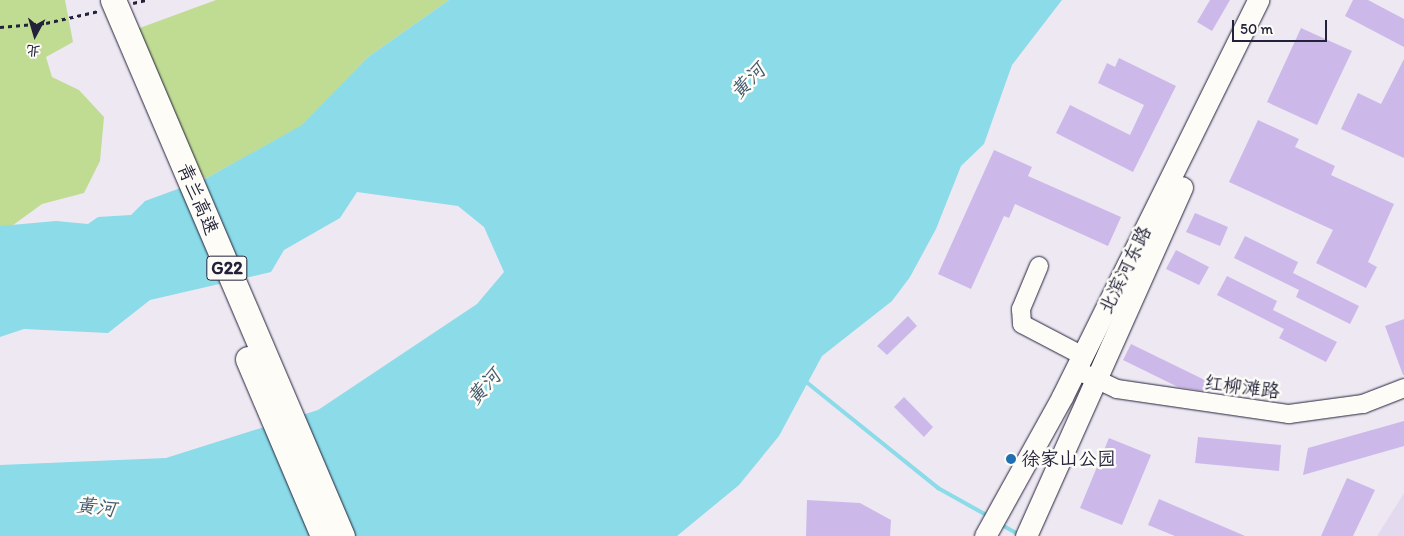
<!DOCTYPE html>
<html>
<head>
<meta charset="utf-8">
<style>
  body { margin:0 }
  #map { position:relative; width:1404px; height:536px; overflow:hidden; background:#eee8f3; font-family:Itim,"LXGW WenKai TC",sans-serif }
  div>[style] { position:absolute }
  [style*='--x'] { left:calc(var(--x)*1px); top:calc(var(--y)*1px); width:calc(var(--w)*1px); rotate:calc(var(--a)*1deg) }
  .built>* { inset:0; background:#e4daf0 }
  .green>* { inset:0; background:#c0dc93 }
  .water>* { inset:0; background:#8bdbe8 }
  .stream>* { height:4px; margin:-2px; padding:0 2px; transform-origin:2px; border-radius:2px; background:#8bdbe8 }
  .building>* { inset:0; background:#ccb9e9 }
  .path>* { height:2.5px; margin-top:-1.25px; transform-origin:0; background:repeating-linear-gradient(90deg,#22223b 0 4px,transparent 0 8px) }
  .roads { filter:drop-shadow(0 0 1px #22223b) drop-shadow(0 0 1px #22223b) }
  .minor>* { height:18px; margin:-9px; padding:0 9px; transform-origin:9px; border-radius:9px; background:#fdfcf7 }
  .major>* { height:21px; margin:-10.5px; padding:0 10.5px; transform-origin:10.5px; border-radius:10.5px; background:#fdfcf7 }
  .bridges { filter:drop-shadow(0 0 1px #22223b) drop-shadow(0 0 1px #22223b) }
  .highway-bridge>* { height:25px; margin:-12.5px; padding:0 12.5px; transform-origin:12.5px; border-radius:12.5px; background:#fdfcf7 }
  .dots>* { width:14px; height:14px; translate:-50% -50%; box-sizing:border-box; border:2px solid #fdfcf7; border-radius:50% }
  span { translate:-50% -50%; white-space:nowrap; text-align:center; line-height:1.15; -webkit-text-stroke:5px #fdfcf7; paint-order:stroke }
  .shield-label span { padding:1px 4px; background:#fdfcf7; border:1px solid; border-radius:4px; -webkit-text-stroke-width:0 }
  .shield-label { font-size:18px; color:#22223b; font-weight:700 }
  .street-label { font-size:19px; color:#22223b }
  .poi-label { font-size:19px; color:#22223b }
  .left { translate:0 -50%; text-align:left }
  .water-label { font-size:20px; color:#425a6f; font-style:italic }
  .north { position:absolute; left:10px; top:10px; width:50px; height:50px; -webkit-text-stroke:4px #fdfcf7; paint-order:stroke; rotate:186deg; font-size:14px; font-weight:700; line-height:20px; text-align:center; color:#22223b }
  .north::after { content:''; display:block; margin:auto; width:18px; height:22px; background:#22223b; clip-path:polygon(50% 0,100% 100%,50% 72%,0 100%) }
  .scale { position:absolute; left:1232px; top:20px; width:95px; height:22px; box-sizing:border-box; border:2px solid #22223b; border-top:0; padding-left:6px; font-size:15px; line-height:18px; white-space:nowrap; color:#22223b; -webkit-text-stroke:4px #fdfcf7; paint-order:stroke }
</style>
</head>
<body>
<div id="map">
  <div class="built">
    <div style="clip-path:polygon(1404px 493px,1404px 536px,1377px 536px)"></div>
  </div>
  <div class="green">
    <div style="clip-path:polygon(0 0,65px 0,73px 42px,46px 57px,52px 77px,79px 90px,104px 117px,100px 161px,84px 193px,42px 204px,9px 228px,0 226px)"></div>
    <div style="clip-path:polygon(216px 0,449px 0,368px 57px,303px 125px,205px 179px,182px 146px,137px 29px)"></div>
  </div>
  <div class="water">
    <div style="clip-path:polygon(449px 0,1062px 0,1012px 65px,984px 144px,961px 166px,936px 229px,910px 277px,892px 301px,822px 356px,779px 436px,739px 485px,677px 536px,0 536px,0 465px,166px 458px,318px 410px,477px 304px,504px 272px,484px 227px,458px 206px,357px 192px,340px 218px,284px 250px,271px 272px,150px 300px,108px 333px,24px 329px,0 337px,0 226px,56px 221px,88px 224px,98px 217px,131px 215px,145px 201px,205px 179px,302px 125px,368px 57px)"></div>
  </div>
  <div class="stream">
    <div style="--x:805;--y:381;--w:171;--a:38.8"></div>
    <div style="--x:938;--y:488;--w:57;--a:29.2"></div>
    <div style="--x:1000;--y:524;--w:23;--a:29"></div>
  </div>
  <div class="building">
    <div style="clip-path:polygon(1210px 0,1230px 0,1212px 31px,1197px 22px)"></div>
    <div style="clip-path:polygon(1353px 0,1368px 0,1404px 19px,1404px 47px,1345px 16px)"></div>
    <div style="clip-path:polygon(1301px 28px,1352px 51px,1317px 125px,1267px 102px)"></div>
    <div style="clip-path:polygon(1119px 58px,1176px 86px,1133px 172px,1056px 133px,1070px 105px,1130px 135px,1144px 105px,1098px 83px,1107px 63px,1115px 67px)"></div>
    <div style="clip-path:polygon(1404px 59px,1404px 158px,1341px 129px,1358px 93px,1381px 104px)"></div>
    <div style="clip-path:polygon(1258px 120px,1299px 139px,1295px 147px,1335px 166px,1331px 175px,1394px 204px,1368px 262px,1377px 267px,1366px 288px,1316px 263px,1333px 230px,1229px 182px)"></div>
    <div style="clip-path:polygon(994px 150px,1032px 167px,1028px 176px,1121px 217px,1108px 246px,1015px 204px,1009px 218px,1004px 216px,971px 289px,938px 274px)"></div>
    <div style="clip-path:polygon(1195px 213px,1228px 227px,1220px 246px,1186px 232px)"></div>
    <div style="clip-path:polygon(1245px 236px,1298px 262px,1293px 273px,1359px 306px,1350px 324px,1296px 297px,1299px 290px,1234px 258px)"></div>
    <div style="clip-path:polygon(1176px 250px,1209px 267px,1199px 285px,1166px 269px)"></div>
    <div style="clip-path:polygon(1227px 276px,1277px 301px,1273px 310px,1337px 342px,1326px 362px,1279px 338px,1284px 329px,1217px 295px)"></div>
    <div style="clip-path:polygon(908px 316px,917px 326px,887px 355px,877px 346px)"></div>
    <div style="clip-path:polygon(1404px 319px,1404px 375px,1403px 375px,1385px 326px)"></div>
    <div style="clip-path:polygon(1131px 344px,1213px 384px,1209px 392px,1178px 387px,1123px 360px)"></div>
    <div style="clip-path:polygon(904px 397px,933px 427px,924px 437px,894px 407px)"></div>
    <div style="clip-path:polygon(1404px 421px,1404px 446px,1303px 475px,1308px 448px)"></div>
    <div style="clip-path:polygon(1198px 437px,1281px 445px,1279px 471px,1195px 463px)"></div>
    <div style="clip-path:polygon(1109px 438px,1151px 455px,1122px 525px,1080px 508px)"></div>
    <div style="clip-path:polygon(1347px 478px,1375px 490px,1353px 536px,1321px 536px)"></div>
    <div style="clip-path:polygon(1159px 499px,1245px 536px,1175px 536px,1148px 525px)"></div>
    <div style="clip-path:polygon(807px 500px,860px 503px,891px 520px,890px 536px,806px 536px)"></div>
  </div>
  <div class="path">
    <div style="--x:133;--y:3;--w:13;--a:-13"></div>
    <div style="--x:0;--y:27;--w:46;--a:-5"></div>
    <div style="--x:46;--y:23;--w:54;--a:-12.8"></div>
  </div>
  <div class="roads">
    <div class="minor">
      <div style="--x:1039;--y:266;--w:47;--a:112.7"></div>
      <div style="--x:1021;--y:309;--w:15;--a:86"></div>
      <div style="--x:1022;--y:324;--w:69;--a:27.7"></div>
      <div style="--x:1085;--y:374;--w:35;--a:25"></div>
      <div style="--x:1117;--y:389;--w:174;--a:8.3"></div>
      <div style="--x:1289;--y:414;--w:75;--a:-7.7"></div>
      <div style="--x:1363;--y:404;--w:44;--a:-21.3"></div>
    </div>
    <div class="major">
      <div style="--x:985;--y:536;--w:159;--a:-61"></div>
      <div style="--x:1062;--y:397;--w:443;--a:-63.7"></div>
      <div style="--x:1026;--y:536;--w:382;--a:-65.9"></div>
    </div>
  </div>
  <div class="bridges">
    <div class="highway-bridge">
      <div style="--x:113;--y:0;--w:583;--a:66.87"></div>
      <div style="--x:248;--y:359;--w:192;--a:67"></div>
    </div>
  </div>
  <div class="dots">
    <div style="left:1011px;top:459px;background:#1f6fb2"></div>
  </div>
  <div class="shield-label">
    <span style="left:227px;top:268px">G22</span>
  </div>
  <div class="street-label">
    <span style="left:198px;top:199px;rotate:67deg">青兰高速</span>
    <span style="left:1125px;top:270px;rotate:-64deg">北滨河东路</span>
    <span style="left:1242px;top:387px;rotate:7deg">红柳滩路</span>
  </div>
  <div class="poi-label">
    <span class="left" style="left:1021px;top:459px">徐家山公园</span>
  </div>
  <div class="water-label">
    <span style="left:748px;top:81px;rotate:-46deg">黄河</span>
    <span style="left:484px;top:387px;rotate:-48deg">黄河</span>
    <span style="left:96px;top:507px;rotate:7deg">黄河</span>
  </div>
  <div class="north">北</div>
  <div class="scale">50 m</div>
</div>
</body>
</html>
